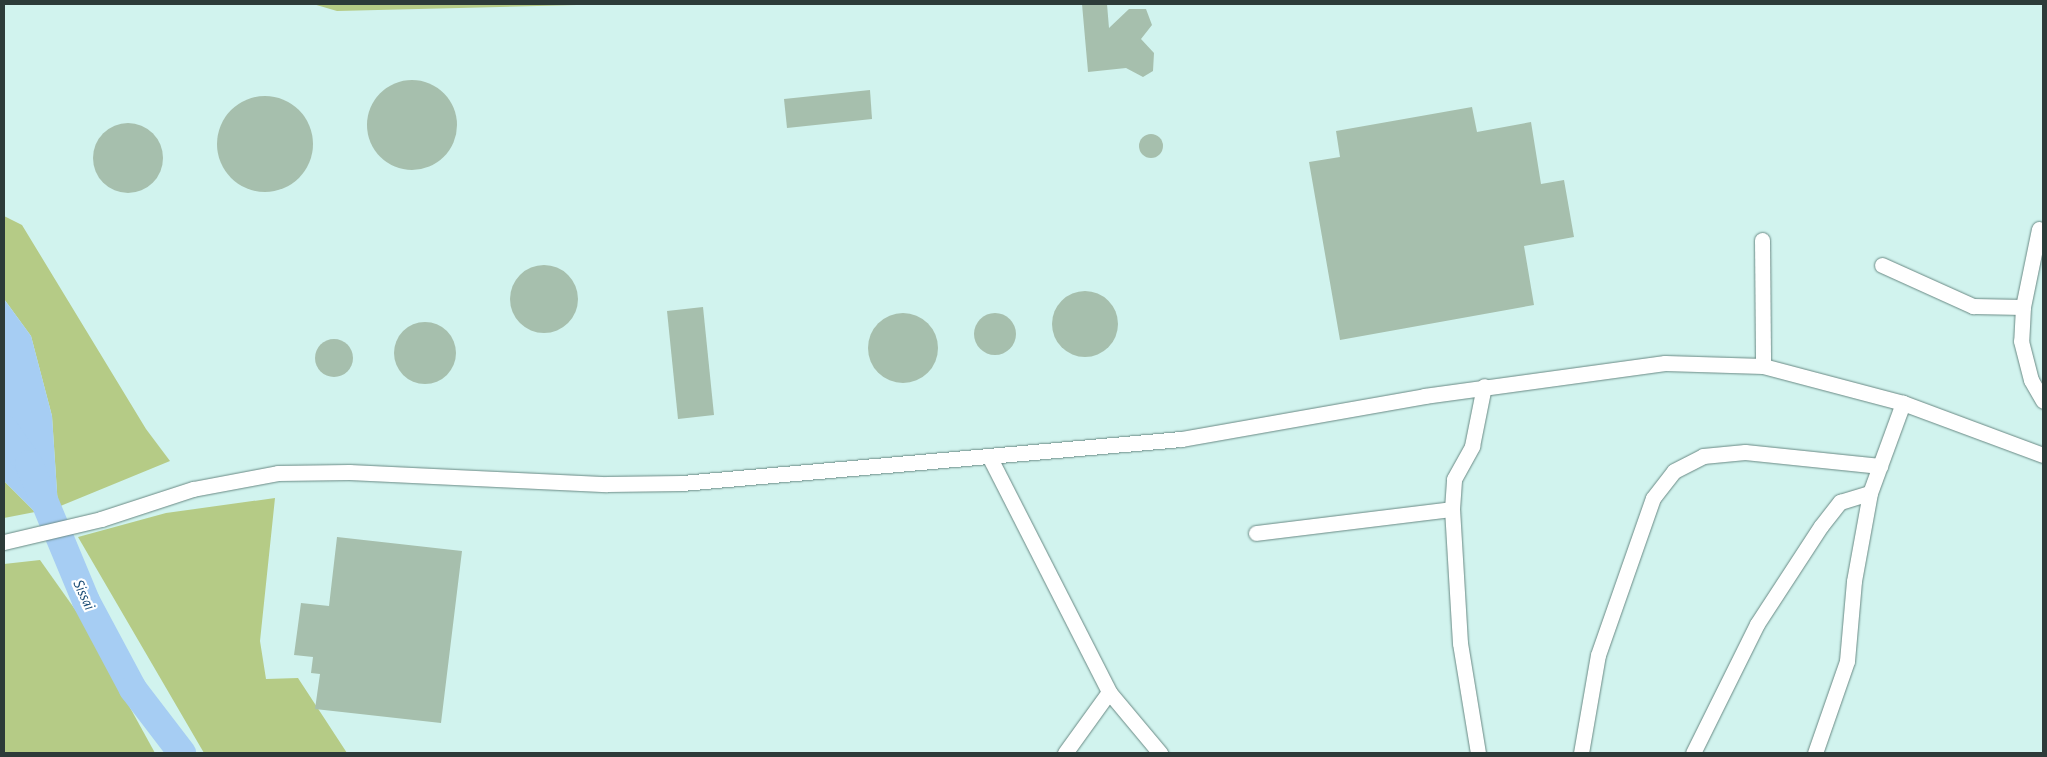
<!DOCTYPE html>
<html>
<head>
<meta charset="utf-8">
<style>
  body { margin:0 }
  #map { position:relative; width:2047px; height:757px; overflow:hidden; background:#d1f3ee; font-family:"Alegreya Sans",sans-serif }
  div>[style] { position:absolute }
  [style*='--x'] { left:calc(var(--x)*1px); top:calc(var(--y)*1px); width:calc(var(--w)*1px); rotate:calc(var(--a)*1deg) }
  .green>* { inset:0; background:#b5cb86 }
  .water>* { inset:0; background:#a6cdf3 }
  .river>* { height:28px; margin:-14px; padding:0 14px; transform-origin:14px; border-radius:14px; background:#a6cdf3 }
  .building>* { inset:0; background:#a6bfad }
  .round { border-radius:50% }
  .roads { filter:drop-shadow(0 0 1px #698984) drop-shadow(0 0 1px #698984) }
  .minor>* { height:15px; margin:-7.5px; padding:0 7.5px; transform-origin:7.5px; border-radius:7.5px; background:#fff }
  span { translate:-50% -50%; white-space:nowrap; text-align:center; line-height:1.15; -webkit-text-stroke:4.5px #fff; paint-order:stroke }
  .water-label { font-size:16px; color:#1c4c75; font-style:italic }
  .frame { position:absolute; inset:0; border:5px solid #2d3b39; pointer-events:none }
</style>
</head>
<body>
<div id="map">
  <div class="green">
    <div style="clip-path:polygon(313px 4px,616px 4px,337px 11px)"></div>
    <div style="clip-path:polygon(4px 216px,22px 225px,146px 429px,170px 461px,58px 507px,52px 416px,31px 336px,4px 299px)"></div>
    <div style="clip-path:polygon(4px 481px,35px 512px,4px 518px)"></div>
    <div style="clip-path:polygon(275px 498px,260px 641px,266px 679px,298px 678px,347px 753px,204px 753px,78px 537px,166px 513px)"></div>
    <div style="clip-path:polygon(40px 560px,79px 615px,155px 753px,4px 753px,4px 564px)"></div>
  </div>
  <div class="water">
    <div style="clip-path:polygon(4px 299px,31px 336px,52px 416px,58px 507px,35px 512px,4px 481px)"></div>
  </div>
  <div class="river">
    <div style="--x:4;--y:429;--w:43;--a:54.5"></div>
    <div style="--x:29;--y:464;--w:148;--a:67.4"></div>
    <div style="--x:86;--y:601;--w:100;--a:61.9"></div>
    <div style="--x:133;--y:689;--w:81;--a:52.6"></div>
  </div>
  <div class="building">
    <div style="clip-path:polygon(1082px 4px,1107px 4px,1109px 28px,1129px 9px,1146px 9px,1152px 25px,1141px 39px,1154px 53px,1153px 71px,1143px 77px,1126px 68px,1088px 72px)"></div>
    <div class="round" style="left:367px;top:80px;width:90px;height:90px"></div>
    <div style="clip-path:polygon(870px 90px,872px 119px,787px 128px,784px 99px)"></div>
    <div class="round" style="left:217px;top:96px;width:96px;height:96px"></div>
    <div style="clip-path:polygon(1472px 107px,1477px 132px,1531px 122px,1541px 184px,1564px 180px,1574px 237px,1524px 246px,1534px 305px,1340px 340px,1309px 162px,1340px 157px,1336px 131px)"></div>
    <div class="round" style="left:93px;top:123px;width:70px;height:70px"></div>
    <div class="round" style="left:1139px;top:134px;width:24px;height:24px"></div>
    <div class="round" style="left:510px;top:265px;width:68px;height:68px"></div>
    <div class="round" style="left:1052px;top:291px;width:66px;height:66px"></div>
    <div style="clip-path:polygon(703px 307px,714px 415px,678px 419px,667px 311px)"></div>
    <div class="round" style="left:868px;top:313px;width:70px;height:70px"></div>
    <div class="round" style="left:974px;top:313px;width:42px;height:42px"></div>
    <div class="round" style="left:394px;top:322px;width:62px;height:62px"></div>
    <div class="round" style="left:315px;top:339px;width:38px;height:38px"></div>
    <div style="clip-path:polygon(337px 537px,462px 551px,441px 723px,315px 709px,320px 674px,311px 673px,313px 657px,294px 655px,301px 603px,329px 606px)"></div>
  </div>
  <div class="roads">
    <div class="minor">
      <div style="--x:2039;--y:229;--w:80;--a:101.6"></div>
      <div style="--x:2023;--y:307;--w:34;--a:93"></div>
      <div style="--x:2021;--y:341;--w:40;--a:75.6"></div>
      <div style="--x:2031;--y:380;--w:24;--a:60"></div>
      <div style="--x:1762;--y:240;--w:126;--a:89.5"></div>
      <div style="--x:1882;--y:265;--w:100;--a:24.3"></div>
      <div style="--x:1973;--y:306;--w:50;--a:1.1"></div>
      <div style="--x:990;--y:458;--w:263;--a:63"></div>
      <div style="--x:1109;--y:692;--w:80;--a:50.1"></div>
      <div style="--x:1256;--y:533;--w:197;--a:-7"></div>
      <div style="--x:4;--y:542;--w:100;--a:-13.3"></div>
      <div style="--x:101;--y:519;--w:97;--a:-18.1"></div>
      <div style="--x:193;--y:489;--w:86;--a:-10.7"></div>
      <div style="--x:278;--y:473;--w:71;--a:-0.8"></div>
      <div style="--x:349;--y:472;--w:258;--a:2.7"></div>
      <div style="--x:607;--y:484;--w:75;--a:-0.8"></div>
      <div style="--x:682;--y:483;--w:501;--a:-5.04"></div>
      <div style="--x:1181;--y:439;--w:247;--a:-10"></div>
      <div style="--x:1424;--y:396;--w:243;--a:-7.8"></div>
      <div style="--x:1665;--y:363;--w:98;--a:1.8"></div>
      <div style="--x:1763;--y:366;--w:145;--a:14.8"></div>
      <div style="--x:1903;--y:403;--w:149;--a:20.4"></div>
      <div style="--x:1065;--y:753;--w:75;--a:-54.2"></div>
      <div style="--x:1478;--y:753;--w:111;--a:-99.3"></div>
      <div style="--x:1460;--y:643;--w:134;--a:-93.4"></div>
      <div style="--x:1452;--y:509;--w:30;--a:-86"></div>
      <div style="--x:1454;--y:479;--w:38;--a:-61"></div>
      <div style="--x:1472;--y:446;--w:61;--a:-78.7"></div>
      <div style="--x:1581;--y:753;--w:99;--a:-80.2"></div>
      <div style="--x:1598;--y:655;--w:166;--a:-70.7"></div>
      <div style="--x:1653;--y:498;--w:34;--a:-52"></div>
      <div style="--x:1674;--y:471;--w:33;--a:-27"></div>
      <div style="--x:1703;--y:456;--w:42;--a:-5.4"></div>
      <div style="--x:1745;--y:452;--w:136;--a:5.9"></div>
      <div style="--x:1693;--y:753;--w:144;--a:-63.6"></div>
      <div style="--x:1757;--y:624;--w:117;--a:-56.9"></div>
      <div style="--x:1821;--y:526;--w:31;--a:-52"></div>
      <div style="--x:1840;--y:502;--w:31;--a:-17"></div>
      <div style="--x:1815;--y:753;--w:97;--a:-70.8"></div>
      <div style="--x:1847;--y:661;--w:80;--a:-85"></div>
      <div style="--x:1854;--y:581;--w:89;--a:-79.7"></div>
      <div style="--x:1870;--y:493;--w:96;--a:-69.9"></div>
    </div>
  </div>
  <div class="water-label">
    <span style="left:84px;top:595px;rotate:65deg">Sissai</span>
  </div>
  <div class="frame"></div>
</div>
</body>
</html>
